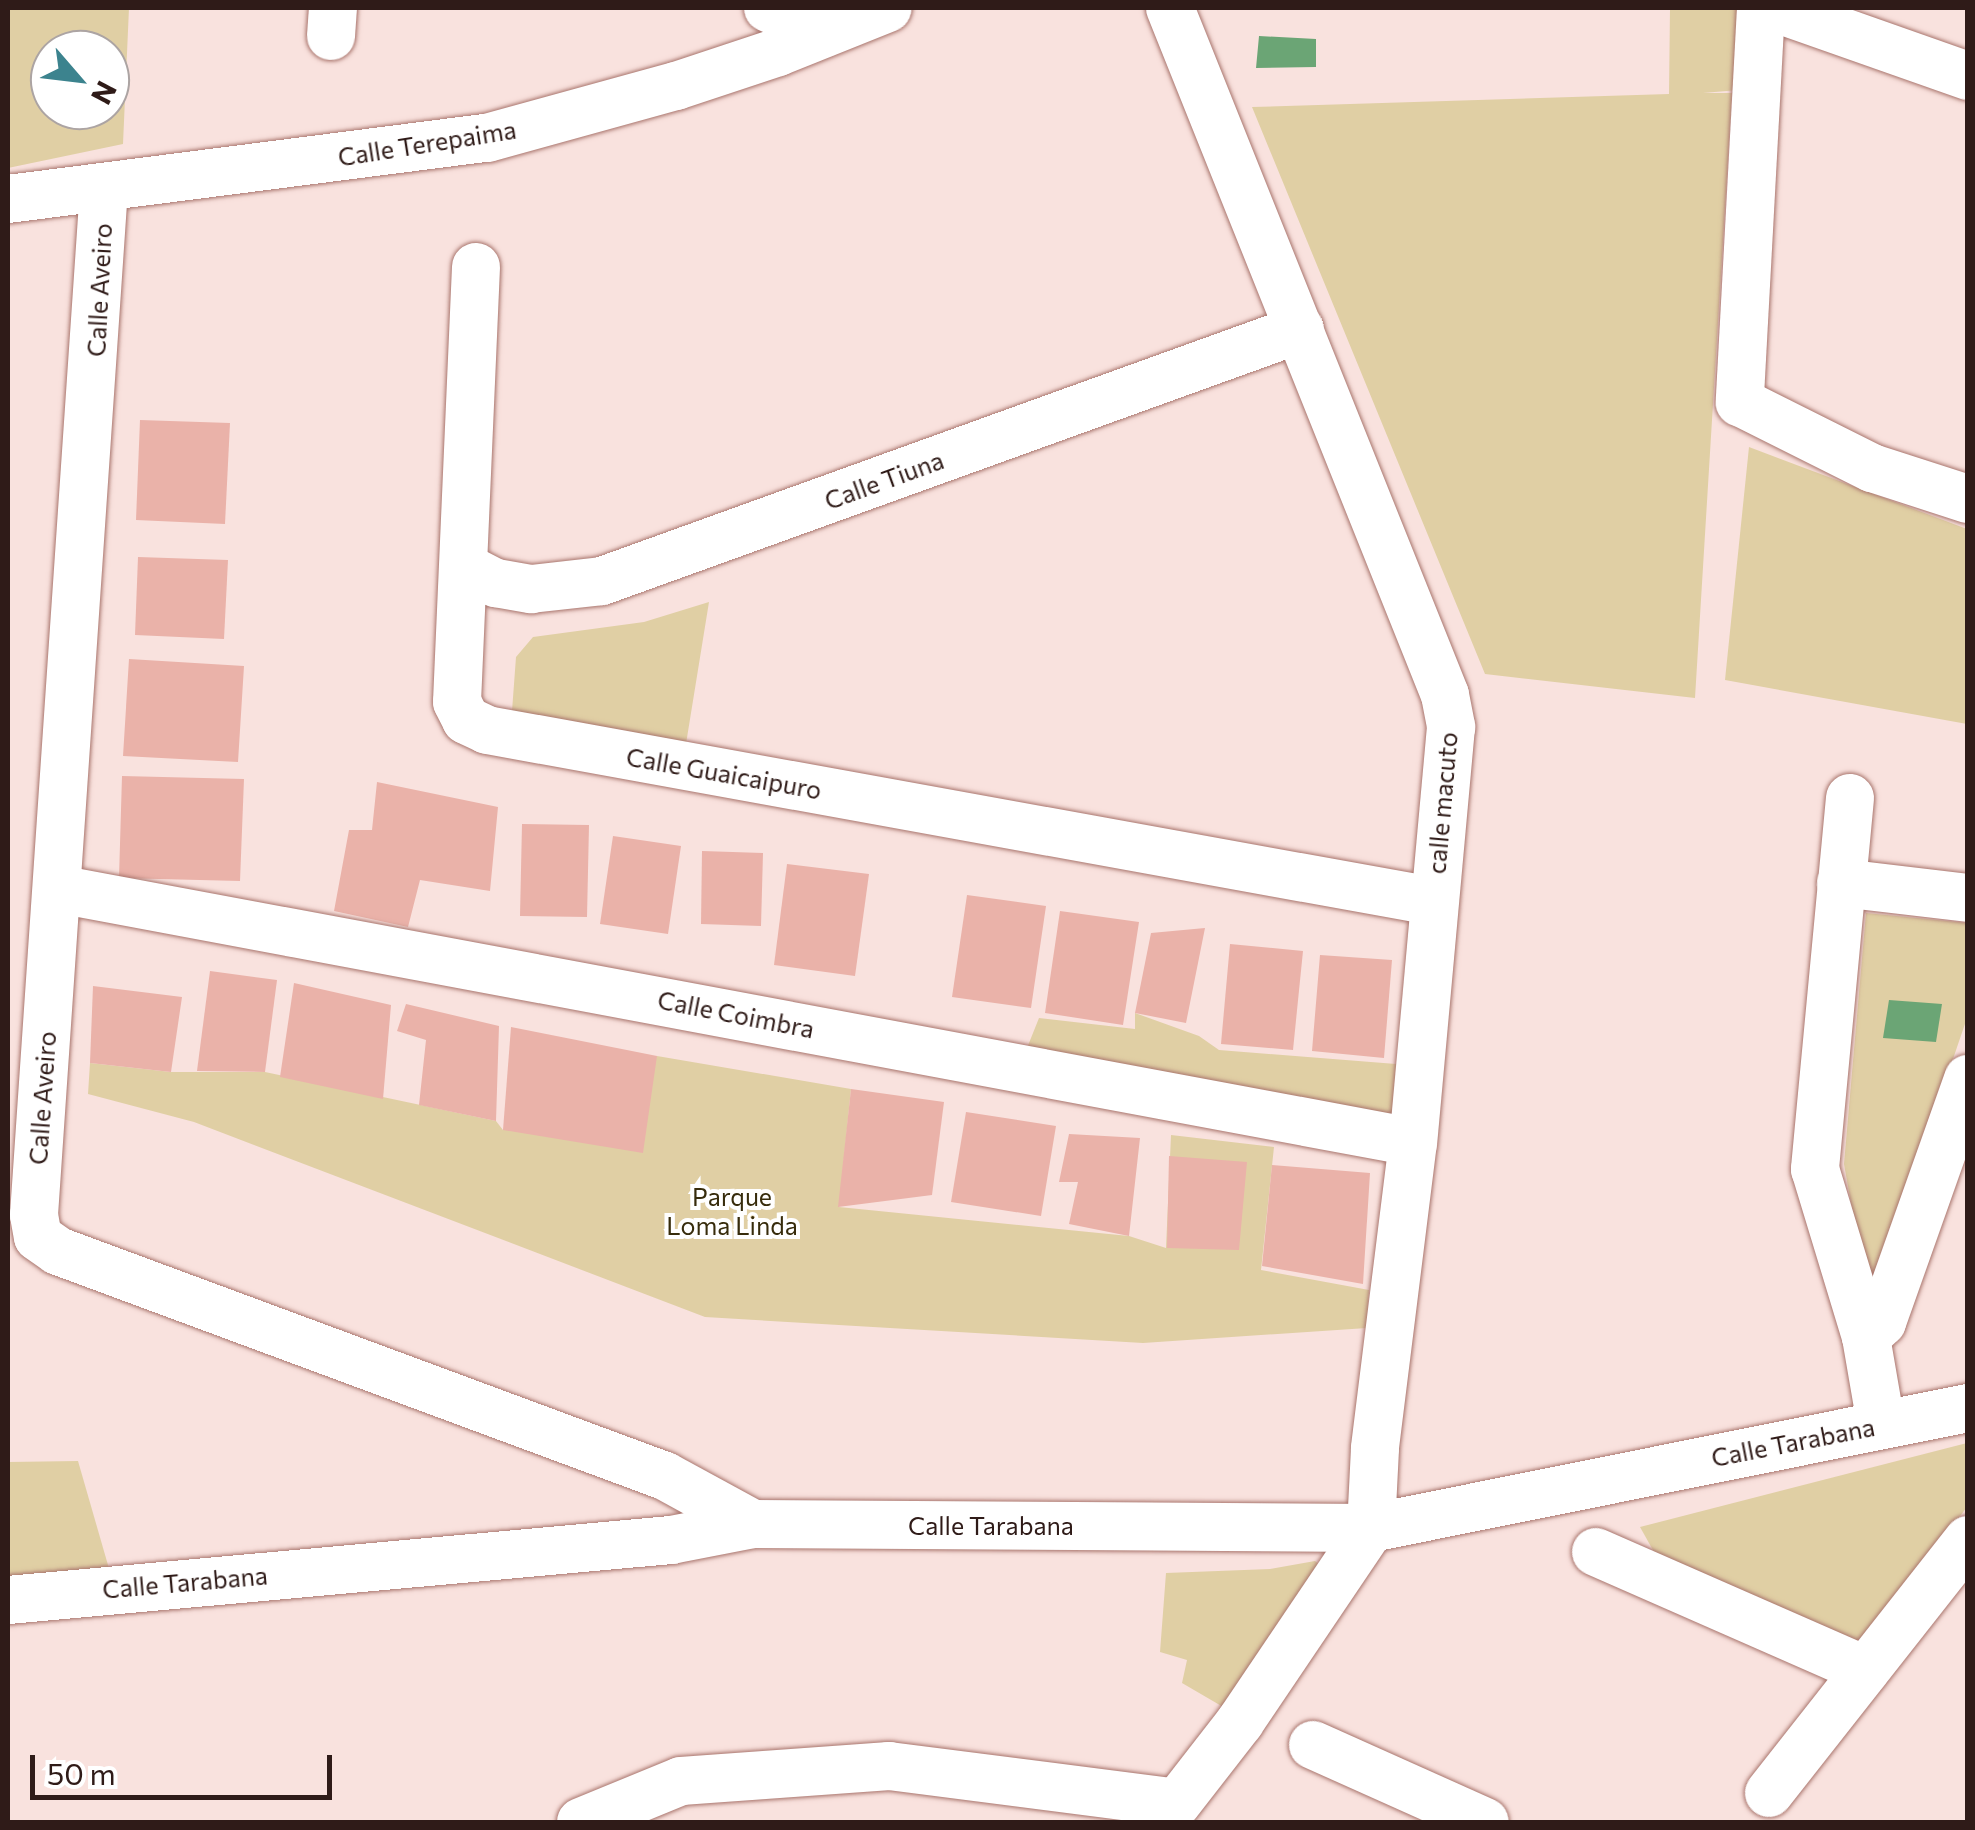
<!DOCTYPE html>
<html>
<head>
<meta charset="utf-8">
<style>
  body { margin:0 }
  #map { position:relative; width:1975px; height:1830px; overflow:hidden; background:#f9e2de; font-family:Commissioner,sans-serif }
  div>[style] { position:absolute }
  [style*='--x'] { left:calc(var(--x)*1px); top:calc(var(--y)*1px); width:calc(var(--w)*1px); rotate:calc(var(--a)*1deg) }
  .green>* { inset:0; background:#e0cfa4 }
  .water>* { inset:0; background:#6ba575 }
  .building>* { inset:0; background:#eab2a9 }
  .roads { filter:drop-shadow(0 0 2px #a9756d) drop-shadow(0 0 2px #a9756d) }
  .minor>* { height:48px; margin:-24px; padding:0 24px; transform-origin:24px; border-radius:24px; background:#fff }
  span { translate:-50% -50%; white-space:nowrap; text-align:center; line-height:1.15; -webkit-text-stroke:8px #fff; paint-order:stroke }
  .street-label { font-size:25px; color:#2f1b18 }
  .park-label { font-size:25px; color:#372c0c }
  .frame { position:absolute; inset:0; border:10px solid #2f1b18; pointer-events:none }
  .north { position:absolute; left:30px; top:30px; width:100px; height:100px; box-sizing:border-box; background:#fff; border:2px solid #aca4a3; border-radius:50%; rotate:118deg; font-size:28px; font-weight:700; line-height:40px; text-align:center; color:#2f1b18 }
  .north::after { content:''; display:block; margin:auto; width:35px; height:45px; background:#3c838e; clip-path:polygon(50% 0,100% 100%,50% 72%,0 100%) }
  .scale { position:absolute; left:30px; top:1755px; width:302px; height:45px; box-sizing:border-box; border:5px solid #2f1b18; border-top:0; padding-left:12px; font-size:30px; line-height:35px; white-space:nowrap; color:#2f1b18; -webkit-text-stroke:8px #fff; paint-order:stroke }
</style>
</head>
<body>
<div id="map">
  <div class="green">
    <div style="clip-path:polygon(evenodd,8px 8px,129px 8px,123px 144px,8px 168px,8px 8px,110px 50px,110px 110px,50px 110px,50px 50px,110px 50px)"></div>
    <div style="clip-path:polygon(1670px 8px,1754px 8px,1750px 89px,1703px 93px,1732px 93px,1695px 698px,1485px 674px,1252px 107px,1669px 94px)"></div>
    <div style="clip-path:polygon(1749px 447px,1967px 529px,1967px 724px,1725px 680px)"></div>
    <div style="clip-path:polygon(709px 602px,685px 750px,512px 711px,516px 657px,533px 637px,644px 622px)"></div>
    <div style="clip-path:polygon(1866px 913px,1968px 923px,1967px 1018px,1869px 1304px,1844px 1164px)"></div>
    <div style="clip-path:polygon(1135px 1013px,1199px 1036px,1219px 1050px,1396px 1064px,1395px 1122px,1025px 1053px,1039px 1018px,1135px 1029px)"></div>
    <div style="clip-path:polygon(657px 1056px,851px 1089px,839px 1207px,1129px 1236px,1166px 1248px,1171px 1135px,1274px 1147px,1261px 1270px,1369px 1290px,1367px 1328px,1143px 1343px,705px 1317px,194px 1122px,88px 1094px,90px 1063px,171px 1072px,265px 1072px,496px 1121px,503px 1130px)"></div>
    <div style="clip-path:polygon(1967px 1443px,1967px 1507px,1859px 1649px,1654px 1552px,1640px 1527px)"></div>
    <div style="clip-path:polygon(78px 1461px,112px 1579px,8px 1589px,8px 1462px)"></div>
    <div style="clip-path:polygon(1315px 1561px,1334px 1575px,1230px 1711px,1182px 1683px,1187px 1660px,1160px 1652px,1166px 1573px,1270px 1569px)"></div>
  </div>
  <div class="water">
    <div style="clip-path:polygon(1259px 36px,1316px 39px,1316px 67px,1256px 68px)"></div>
    <div style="clip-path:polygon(1889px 1000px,1942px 1004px,1936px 1042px,1883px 1038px)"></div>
  </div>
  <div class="building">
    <div style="clip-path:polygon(140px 420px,230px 423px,225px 524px,136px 520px)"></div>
    <div style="clip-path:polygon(138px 557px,228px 560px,224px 639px,135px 635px)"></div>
    <div style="clip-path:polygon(129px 659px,244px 666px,238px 762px,123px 756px)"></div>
    <div style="clip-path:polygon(122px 776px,244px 779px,240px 881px,119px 878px)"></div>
    <div style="clip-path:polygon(377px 782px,498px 807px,490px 891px,420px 880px,408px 927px,334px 911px,349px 830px,372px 830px)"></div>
    <div style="clip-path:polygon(522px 824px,589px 825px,587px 917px,520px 916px)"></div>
    <div style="clip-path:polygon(613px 836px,681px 846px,668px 934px,600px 924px)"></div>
    <div style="clip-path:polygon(702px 851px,763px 853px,761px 926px,701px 924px)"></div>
    <div style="clip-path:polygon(787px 864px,869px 874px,855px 976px,774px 965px)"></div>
    <div style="clip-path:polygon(967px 895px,1046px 906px,1031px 1008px,952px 997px)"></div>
    <div style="clip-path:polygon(1060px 911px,1139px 922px,1123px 1025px,1045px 1013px)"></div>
    <div style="clip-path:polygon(1205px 928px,1186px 1023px,1135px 1013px,1151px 933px)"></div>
    <div style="clip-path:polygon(1230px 944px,1303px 951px,1293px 1050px,1221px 1044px)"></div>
    <div style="clip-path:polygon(1320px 955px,1392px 960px,1384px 1058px,1312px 1051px)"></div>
    <div style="clip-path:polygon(210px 971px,277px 980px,265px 1072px,197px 1071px)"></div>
    <div style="clip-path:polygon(294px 983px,391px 1005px,383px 1099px,280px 1077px)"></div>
    <div style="clip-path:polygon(93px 986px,182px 997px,171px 1072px,90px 1063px)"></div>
    <div style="clip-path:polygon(406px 1004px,499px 1026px,496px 1121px,419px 1105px,426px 1040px,397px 1031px)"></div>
    <div style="clip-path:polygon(511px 1027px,657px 1056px,643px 1153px,503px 1130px)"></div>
    <div style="clip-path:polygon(851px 1089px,944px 1102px,932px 1195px,838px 1207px)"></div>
    <div style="clip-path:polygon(966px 1112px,1056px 1126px,1041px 1216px,951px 1202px)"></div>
    <div style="clip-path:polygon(1069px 1134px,1140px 1138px,1129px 1236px,1069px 1224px,1078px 1182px,1059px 1182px)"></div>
    <div style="clip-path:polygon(1169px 1156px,1247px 1162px,1239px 1250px,1167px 1248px)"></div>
    <div style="clip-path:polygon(1272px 1165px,1370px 1173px,1363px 1284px,1262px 1266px)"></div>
  </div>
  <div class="roads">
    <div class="minor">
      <div style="--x:768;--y:8;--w:61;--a:24.1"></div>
      <div style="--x:1170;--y:8;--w:740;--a:68.18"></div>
      <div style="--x:1445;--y:695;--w:33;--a:79"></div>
      <div style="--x:1451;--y:727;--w:417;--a:95.2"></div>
      <div style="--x:1413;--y:1142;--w:309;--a:97.1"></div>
      <div style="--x:1375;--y:1449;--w:79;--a:92.9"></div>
      <div style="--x:1761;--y:8;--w:395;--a:93.1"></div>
      <div style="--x:1740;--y:402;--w:148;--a:26.6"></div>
      <div style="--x:1872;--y:468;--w:101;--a:17.9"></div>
      <div style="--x:1775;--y:8;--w:205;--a:19.4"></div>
      <div style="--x:331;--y:36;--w:28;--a:-86"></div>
      <div style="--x:104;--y:188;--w:1029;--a:93.9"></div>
      <div style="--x:34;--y:1215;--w:22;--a:80"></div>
      <div style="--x:38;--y:1237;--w:24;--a:35"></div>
      <div style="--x:58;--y:1251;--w:647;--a:20.34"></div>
      <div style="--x:665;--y:1476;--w:100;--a:28.6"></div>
      <div style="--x:8;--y:199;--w:483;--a:-7.3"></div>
      <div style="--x:487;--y:138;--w:196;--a:-15.4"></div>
      <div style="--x:676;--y:86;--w:108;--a:-18.4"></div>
      <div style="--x:778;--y:52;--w:118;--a:-21.8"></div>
      <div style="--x:476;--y:267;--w:435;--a:92.5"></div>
      <div style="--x:457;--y:702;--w:20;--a:63"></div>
      <div style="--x:466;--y:720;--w:23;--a:25"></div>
      <div style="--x:487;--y:730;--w:960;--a:10.26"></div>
      <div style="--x:464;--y:567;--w:36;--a:27"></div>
      <div style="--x:496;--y:583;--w:36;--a:10"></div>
      <div style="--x:531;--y:589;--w:71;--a:-6.4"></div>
      <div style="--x:602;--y:581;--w:742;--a:-19.85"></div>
      <div style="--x:1850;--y:798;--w:373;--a:95.4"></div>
      <div style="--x:1815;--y:1169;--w:176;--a:73.1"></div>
      <div style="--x:1866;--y:1337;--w:88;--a:80.2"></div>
      <div style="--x:1841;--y:883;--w:128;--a:6.7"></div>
      <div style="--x:58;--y:889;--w:1378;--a:10.58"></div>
      <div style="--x:1866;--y:1337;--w:22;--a:-43"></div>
      <div style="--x:1882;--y:1322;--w:258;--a:-70.5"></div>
      <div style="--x:1596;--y:1552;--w:294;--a:23.7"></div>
      <div style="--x:8;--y:1600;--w:666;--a:-5.17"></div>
      <div style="--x:671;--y:1540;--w:84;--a:-11"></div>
      <div style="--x:753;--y:1524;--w:618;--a:0.37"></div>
      <div style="--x:1371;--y:1528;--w:609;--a:-11.37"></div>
      <div style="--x:1313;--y:1745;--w:188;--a:24.1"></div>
      <div style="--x:1769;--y:1793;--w:322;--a:-51.8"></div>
      <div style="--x:581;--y:1822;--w:108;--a:-22.3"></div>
      <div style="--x:681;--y:1781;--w:209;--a:-4.1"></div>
      <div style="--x:889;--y:1766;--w:290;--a:7.3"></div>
      <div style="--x:1177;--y:1803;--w:103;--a:-52.1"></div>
      <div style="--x:1240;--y:1722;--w:234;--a:-56"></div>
    </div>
  </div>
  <div class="street-label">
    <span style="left:427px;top:143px;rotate:-9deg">Calle Terepaima</span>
    <span style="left:99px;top:290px;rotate:-87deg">Calle Aveiro</span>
    <span style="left:884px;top:480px;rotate:-20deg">Calle Tiuna</span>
    <span style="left:724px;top:773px;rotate:10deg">Calle Guaicaipuro</span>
    <span style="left:1442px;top:803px;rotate:-85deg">calle macuto</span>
    <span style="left:736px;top:1014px;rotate:11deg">Calle Coimbra</span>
    <span style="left:42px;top:1098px;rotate:-86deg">Calle Aveiro</span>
    <span style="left:1793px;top:1442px;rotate:-11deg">Calle Tarabana</span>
    <span style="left:991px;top:1525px">Calle Tarabana</span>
    <span style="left:185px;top:1582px;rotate:-5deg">Calle Tarabana</span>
  </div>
  <div class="park-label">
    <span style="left:732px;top:1211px">Parque<br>Loma Linda</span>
  </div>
  <div class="frame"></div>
  <div class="north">N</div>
  <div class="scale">50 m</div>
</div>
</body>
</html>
